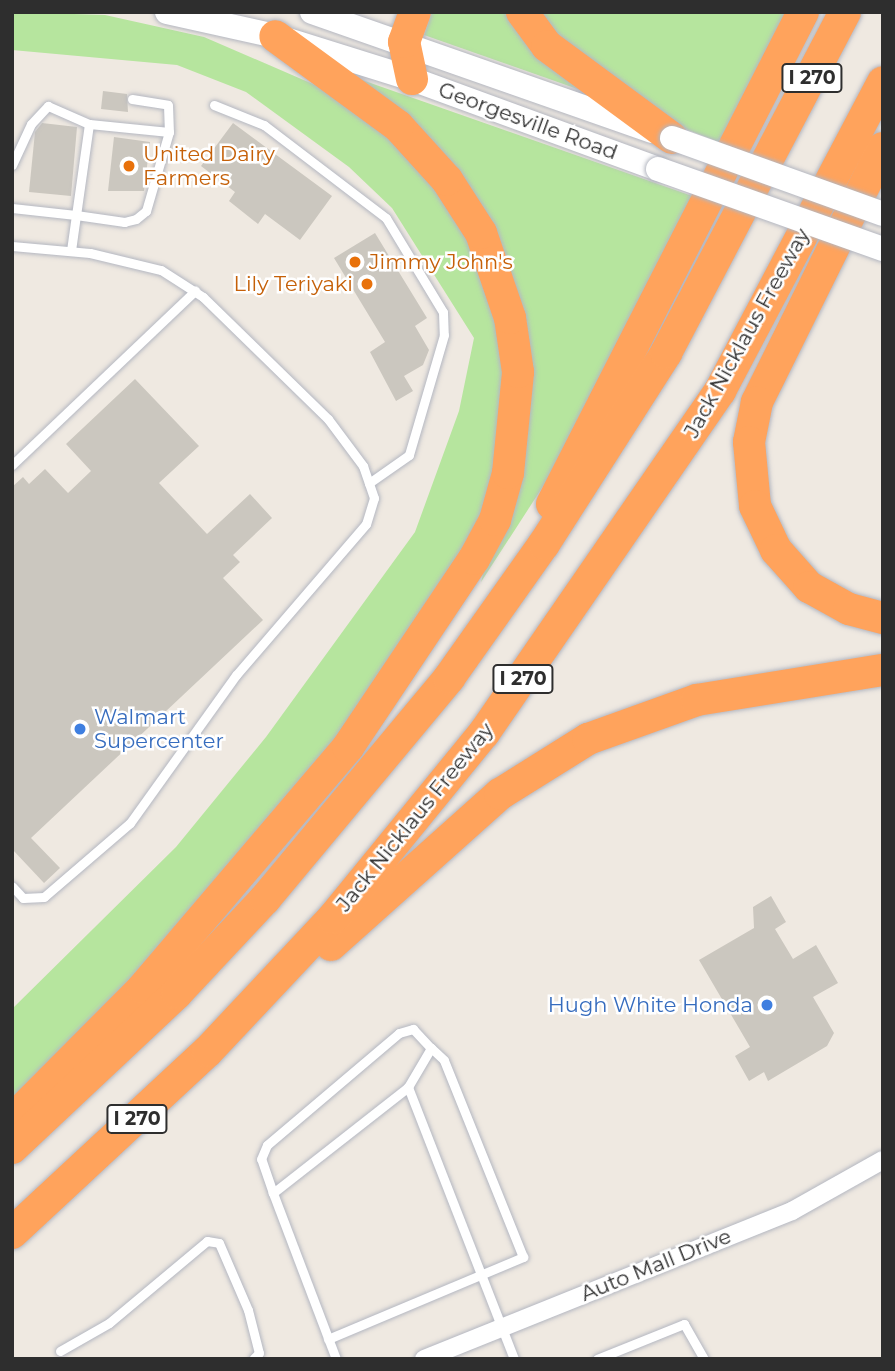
<!DOCTYPE html>
<html>
<head>
<meta charset="utf-8">
<style>
  body { margin:0 }
  #map { position:relative; width:895px; height:1371px; overflow:hidden; background:#efe9e1; font-family:Montserrat,sans-serif }
  div>[style] { position:absolute }
  [style*='--x'] { left:calc(var(--x)*1px); top:calc(var(--y)*1px); width:calc(var(--w)*1px); rotate:calc(var(--a)*1deg) }
  .green>* { inset:0; background:#b6e59e }
  .building>* { inset:0; background:#cbc7bf }
  .roads { filter:drop-shadow(0 0 2px #b4b7c1) drop-shadow(0 0 2px #b4b7c1) }
  .service>* { height:9px; margin:-4.5px; padding:0 4.5px; transform-origin:4.5px; border-radius:4.5px; background:#fff }
  .minor>* { height:18px; margin:-9px; padding:0 9px; transform-origin:9px; border-radius:9px; background:#fff }
  .secondary>* { height:24px; margin:-12px; padding:0 12px; transform-origin:12px; border-radius:12px; background:#fff }
  .motorway>* { height:32px; margin:-16px; padding:0 16px; transform-origin:16px; border-radius:16px; background:#ffa35c }
  .bridges { filter:drop-shadow(0 0 2px #b4b7c1) drop-shadow(0 0 2px #b4b7c1) }
  .secondary-bridge>* { height:24px; margin:-12px; padding:0 12px; transform-origin:12px; border-radius:12px; background:#fff }
  .dots>* { width:19px; height:19px; translate:-50% -50%; box-sizing:border-box; border:4px solid #fff; border-radius:50% }
  span { translate:-50% -50%; white-space:nowrap; text-align:center; line-height:1.15; -webkit-text-stroke:5px #fff; paint-order:stroke }
  .shield-label span { padding:2px 5px; background:#fff; border:2px solid; border-radius:5px; -webkit-text-stroke-width:0 }
  .shield-label { font-size:19px; color:#2e2e2e; font-weight:700 }
  .street-label { font-size:21px; color:#2e2e2e }
  .food-label { font-size:21px; color:#c56008 }
  .left { translate:0 -50%; text-align:left }
  .right { translate:-100% -50%; text-align:right }
  .shop-label { font-size:21px; color:#366cbe }
  .frame { position:absolute; inset:0; border:14px solid #2e2e2e; pointer-events:none }
</style>
</head>
<body>
<div id="map">
  <div class="green">
    <div style="clip-path:polygon(12px 12px,105px 15px,204px 37px,329px 91px,400px 143px,460px 213px,500px 310px,506px 435px,474px 544px,362px 710px,91px 1031px,12px 1102px,12px 1009px,176px 847px,266px 737px,415px 532px,459px 411px,474px 338px,392px 208px,349px 167px,246px 92px,177px 65px,12px 50px)"></div>
    <div style="clip-path:polygon(432px 12px,514px 12px,586px 92px,424px 35px)"></div>
    <div style="clip-path:polygon(534px 12px,792px 12px,727px 145px,675px 125px,579px 62px)"></div>
    <div style="clip-path:polygon(362px 80px,698px 198px,553px 471px,481px 582px,492px 539px,513px 298px)"></div>
  </div>
  <div class="building">
    <div style="clip-path:polygon(103px 91px,127px 94px,128px 112px,101px 109px)"></div>
    <div style="clip-path:polygon(42px 123px,77px 127px,71px 196px,29px 192px,35px 132px)"></div>
    <div style="clip-path:polygon(233px 123px,332px 196px,300px 240px,265px 214px,258px 224px,229px 201px,235px 192px,201px 166px)"></div>
    <div style="clip-path:polygon(114px 137px,150px 142px,144px 191px,108px 191px)"></div>
    <div style="clip-path:polygon(375px 233px,427px 318px,415px 326px,429px 350px,423px 365px,404px 376px,413px 391px,396px 401px,370px 352px,385px 342px,334px 258px)"></div>
    <div style="clip-path:polygon(135px 379px,199px 446px,159px 483px,207px 534px,250px 494px,272px 518px,233px 555px,240px 562px,223px 578px,263px 620px,31px 838px,60px 868px,44px 883px,12px 849px,12px 487px,23px 477px,29px 484px,45px 469px,68px 493px,91px 471px,66px 444px)"></div>
    <div style="clip-path:polygon(771px 896px,786px 922px,775px 929px,793px 959px,816px 945px,838px 983px,813px 997px,834px 1033px,827px 1046px,768px 1081px,764px 1072px,749px 1081px,735px 1056px,750px 1047px,699px 960px,754px 928px,753px 907px)"></div>
  </div>
  <div class="roads">
    <div class="service">
      <div style="--x:132;--y:99;--w:36;--a:9"></div>
      <div style="--x:168;--y:105;--w:27;--a:88"></div>
      <div style="--x:214;--y:105;--w:54;--a:21.8"></div>
      <div style="--x:264;--y:125;--w:153;--a:37.3"></div>
      <div style="--x:386;--y:218;--w:110;--a:58.8"></div>
      <div style="--x:443;--y:312;--w:23;--a:88"></div>
      <div style="--x:444;--y:335;--w:125;--a:106.3"></div>
      <div style="--x:409;--y:455;--w:49;--a:145"></div>
      <div style="--x:12;--y:165;--w:45;--a:-65.1"></div>
      <div style="--x:31;--y:124;--w:25;--a:-47"></div>
      <div style="--x:48;--y:106;--w:45;--a:23.7"></div>
      <div style="--x:12;--y:208;--w:64;--a:6.2"></div>
      <div style="--x:76;--y:215;--w:49;--a:8.3"></div>
      <div style="--x:124;--y:222;--w:12;--a:-14"></div>
      <div style="--x:136;--y:219;--w:13;--a:-39"></div>
      <div style="--x:146;--y:211;--w:82;--a:-73.8"></div>
      <div style="--x:169;--y:132;--w:80;--a:-174.3"></div>
      <div style="--x:89;--y:124;--w:92;--a:98.1"></div>
      <div style="--x:76;--y:215;--w:36;--a:98"></div>
      <div style="--x:12;--y:246;--w:78;--a:5.1"></div>
      <div style="--x:90;--y:253;--w:73;--a:13.5"></div>
      <div style="--x:161;--y:270;--w:50;--a:32.7"></div>
      <div style="--x:203;--y:297;--w:175;--a:44.3"></div>
      <div style="--x:328;--y:419;--w:59;--a:53.3"></div>
      <div style="--x:363;--y:466;--w:34;--a:71"></div>
      <div style="--x:374;--y:498;--w:27;--a:107"></div>
      <div style="--x:366;--y:524;--w:199;--a:130.7"></div>
      <div style="--x:236;--y:675;--w:182;--a:125.6"></div>
      <div style="--x:130;--y:823;--w:113;--a:139.3"></div>
      <div style="--x:44;--y:897;--w:21;--a:177"></div>
      <div style="--x:23;--y:898;--w:16;--a:-133"></div>
      <div style="--x:12;--y:465;--w:253;--a:-43.6"></div>
      <div style="--x:273;--y:1193;--w:36;--a:-109"></div>
      <div style="--x:261;--y:1159;--w:15;--a:-67"></div>
      <div style="--x:267;--y:1145;--w:173;--a:-40.3"></div>
      <div style="--x:399;--y:1033;--w:15;--a:-16"></div>
      <div style="--x:413;--y:1029;--w:26;--a:47"></div>
      <div style="--x:431;--y:1048;--w:45;--a:120.5"></div>
      <div style="--x:328;--y:1339;--w:212;--a:-22.8"></div>
      <div style="--x:523;--y:1257;--w:212;--a:-111.9"></div>
      <div style="--x:444;--y:1060;--w:18;--a:-137"></div>
      <div style="--x:60;--y:1351;--w:56;--a:-29.7"></div>
      <div style="--x:109;--y:1323;--w:128;--a:-39.9"></div>
      <div style="--x:207;--y:1241;--w:12;--a:9"></div>
      <div style="--x:219;--y:1243;--w:73;--a:66.6"></div>
      <div style="--x:248;--y:1310;--w:44;--a:75.7"></div>
      <div style="--x:259;--y:1353;--w:8;--a:135"></div>
      <div style="--x:336;--y:1359;--w:178;--a:-110.8"></div>
      <div style="--x:273;--y:1193;--w:172;--a:-38.1"></div>
      <div style="--x:408;--y:1087;--w:292;--a:68.7"></div>
      <div style="--x:597;--y:1359;--w:94;--a:-21.9"></div>
      <div style="--x:684;--y:1324;--w:40;--a:60.3"></div>
    </div>
    <div class="minor">
      <div style="--x:424;--y:1359;--w:397;--a:-21.9"></div>
      <div style="--x:792;--y:1211;--w:104;--a:-29.3"></div>
    </div>
    <div class="secondary">
      <div style="--x:167;--y:12;--w:111;--a:12.5"></div>
      <div style="--x:275;--y:36;--w:144;--a:17.4"></div>
      <div style="--x:412;--y:79;--w:262;--a:20.1"></div>
      <div style="--x:312;--y:12;--w:360;--a:19.3"></div>
    </div>
    <div class="motorway">
      <div style="--x:522;--y:12;--w:42;--a:53.7"></div>
      <div style="--x:547;--y:46;--w:155;--a:36.4"></div>
      <div style="--x:412;--y:79;--w:38;--a:-102"></div>
      <div style="--x:404;--y:42;--w:32;--a:-70"></div>
      <div style="--x:883;--y:148;--w:284;--a:116.4"></div>
      <div style="--x:757;--y:402;--w:41;--a:101.3"></div>
      <div style="--x:749;--y:442;--w:64;--a:84.6"></div>
      <div style="--x:755;--y:506;--w:49;--a:64.5"></div>
      <div style="--x:776;--y:550;--w:50;--a:48.3"></div>
      <div style="--x:809;--y:587;--w:46;--a:28.8"></div>
      <div style="--x:849;--y:609;--w:35;--a:15"></div>
      <div style="--x:552;--y:504;--w:552;--a:-62.97"></div>
      <div style="--x:331;--y:945;--w:227;--a:-41.8"></div>
      <div style="--x:500;--y:794;--w:104;--a:-32"></div>
      <div style="--x:588;--y:739;--w:116;--a:-19.7"></div>
      <div style="--x:697;--y:700;--w:188;--a:-9.2"></div>
      <div style="--x:12;--y:1120;--w:186;--a:-45.2"></div>
      <div style="--x:143;--y:988;--w:316;--a:-49.6"></div>
      <div style="--x:348;--y:747;--w:226;--a:-56.2"></div>
      <div style="--x:474;--y:559;--w:44;--a:-61.7"></div>
      <div style="--x:495;--y:520;--w:49;--a:-74.5"></div>
      <div style="--x:508;--y:473;--w:101;--a:-84.3"></div>
      <div style="--x:518;--y:372;--w:55;--a:-98.4"></div>
      <div style="--x:510;--y:318;--w:90;--a:-108.8"></div>
      <div style="--x:481;--y:233;--w:63;--a:-122.7"></div>
      <div style="--x:447;--y:180;--w:73;--a:-132.2"></div>
      <div style="--x:398;--y:126;--w:152;--a:-143.8"></div>
      <div style="--x:12;--y:1148;--w:226;--a:-43.2"></div>
      <div style="--x:177;--y:993;--w:129;--a:-46.9"></div>
      <div style="--x:265;--y:899;--w:288;--a:-50.2"></div>
      <div style="--x:449;--y:678;--w:164;--a:-54.7"></div>
      <div style="--x:544;--y:544;--w:227;--a:-57.4"></div>
      <div style="--x:666;--y:353;--w:385;--a:-62.3"></div>
      <div style="--x:12;--y:1233;--w:267;--a:-42.9"></div>
      <div style="--x:208;--y:1051;--w:183;--a:-46.8"></div>
      <div style="--x:333;--y:918;--w:239;--a:-50.8"></div>
      <div style="--x:484;--y:733;--w:416;--a:-55.4"></div>
      <div style="--x:720;--y:391;--w:349;--a:-62.2"></div>
    </div>
  </div>
  <div class="bridges">
    <div class="secondary-bridge">
      <div style="--x:672;--y:138;--w:224;--a:19.8"></div>
      <div style="--x:658;--y:169;--w:239;--a:19.6"></div>
    </div>
  </div>
  <div class="dots">
    <div style="left:129px;top:166px;background:#e8710a"></div>
    <div style="left:355px;top:262px;background:#e8710a"></div>
    <div style="left:367px;top:284px;background:#e8710a"></div>
    <div style="left:80px;top:729px;background:#3f7fe0"></div>
    <div style="left:767px;top:1005px;background:#3f7fe0"></div>
  </div>
  <div class="shield-label">
    <span style="left:812px;top:78px">I 270</span>
    <span style="left:523px;top:679px">I 270</span>
    <span style="left:137px;top:1119px">I 270</span>
  </div>
  <div class="street-label">
    <span style="left:528px;top:121px;rotate:20deg">Georgesville Road</span>
    <span style="left:747px;top:333px;rotate:-61deg">Jack Nicklaus Freeway</span>
    <span style="left:415px;top:817px;rotate:-51deg">Jack Nicklaus Freeway</span>
    <span style="left:656px;top:1265px;rotate:-22deg">Auto Mall Drive</span>
  </div>
  <div class="food-label">
    <span class="left" style="left:143px;top:166px">United Dairy<br>Farmers</span>
    <span class="left" style="left:369px;top:262px">Jimmy John's</span>
    <span class="right" style="left:353px;top:284px">Lily Teriyaki</span>
  </div>
  <div class="shop-label">
    <span class="left" style="left:94px;top:729px">Walmart<br>Supercenter</span>
    <span class="right" style="left:753px;top:1005px">Hugh White Honda</span>
  </div>
  <div class="frame"></div>
</div>
</body>
</html>
